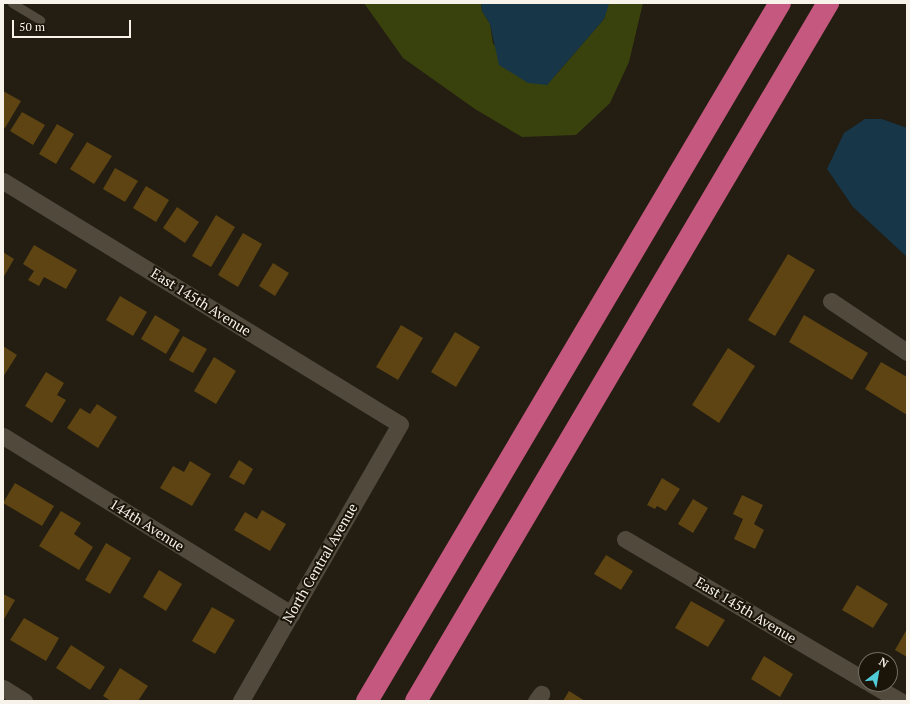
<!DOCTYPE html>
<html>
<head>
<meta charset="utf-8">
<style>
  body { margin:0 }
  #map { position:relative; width:910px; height:704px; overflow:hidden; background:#231d12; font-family:"PT Serif",serif }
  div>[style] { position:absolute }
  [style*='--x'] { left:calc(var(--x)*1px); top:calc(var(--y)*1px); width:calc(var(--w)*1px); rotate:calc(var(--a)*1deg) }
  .green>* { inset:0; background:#39420d }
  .water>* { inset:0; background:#173648 }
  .building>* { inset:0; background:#5d4412 }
  .lane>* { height:9px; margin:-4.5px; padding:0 4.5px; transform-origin:4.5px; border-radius:4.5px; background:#50493c }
  .street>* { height:17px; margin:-8.5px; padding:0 8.5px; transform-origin:8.5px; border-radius:8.5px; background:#50493c }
  .highway>* { height:22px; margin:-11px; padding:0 11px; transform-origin:11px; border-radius:11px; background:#c4587e }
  span { translate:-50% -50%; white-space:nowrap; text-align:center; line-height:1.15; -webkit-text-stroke:4px #1a1409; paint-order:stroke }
  .street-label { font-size:14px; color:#f7f3eb }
  .frame { position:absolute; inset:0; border:4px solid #f7f3eb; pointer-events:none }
  .north { position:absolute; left:858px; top:652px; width:40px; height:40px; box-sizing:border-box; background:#1a1409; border:1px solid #726d63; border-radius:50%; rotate:31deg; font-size:11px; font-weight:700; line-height:16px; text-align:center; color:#f7f3eb }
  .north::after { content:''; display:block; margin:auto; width:14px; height:18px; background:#52cbd8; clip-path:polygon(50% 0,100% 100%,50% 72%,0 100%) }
  .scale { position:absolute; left:12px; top:20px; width:119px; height:18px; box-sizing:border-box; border:2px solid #f7f3eb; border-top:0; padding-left:5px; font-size:12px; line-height:14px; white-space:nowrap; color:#f7f3eb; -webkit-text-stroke:3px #1a1409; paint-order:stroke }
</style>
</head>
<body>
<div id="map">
  <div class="green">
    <div style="clip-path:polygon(364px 3px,481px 3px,482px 11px,490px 24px,493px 44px,547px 85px,604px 19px,608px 3px,643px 3px,629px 62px,610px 103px,576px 135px,522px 137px,475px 109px,403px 58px)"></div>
  </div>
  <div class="water">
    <div style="clip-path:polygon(481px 3px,608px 3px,609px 4px,604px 19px,547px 85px,528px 83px,499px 65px,490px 24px,482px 11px)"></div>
    <div style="clip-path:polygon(865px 119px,882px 119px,907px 128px,907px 257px,853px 207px,827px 169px,844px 133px)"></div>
  </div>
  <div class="building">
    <div style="clip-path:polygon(3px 91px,21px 101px,5px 128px,3px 127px)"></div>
    <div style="clip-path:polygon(22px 112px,45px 125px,33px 145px,10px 131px)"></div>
    <div style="clip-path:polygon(57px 124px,74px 134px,56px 164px,39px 154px)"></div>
    <div style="clip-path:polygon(87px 142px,112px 156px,94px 184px,70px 169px)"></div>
    <div style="clip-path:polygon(115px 168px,138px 181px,125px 202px,103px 189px)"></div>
    <div style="clip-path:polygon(146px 186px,169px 200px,156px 222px,133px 208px)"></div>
    <div style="clip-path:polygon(177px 207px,199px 222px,185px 243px,163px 228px)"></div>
    <div style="clip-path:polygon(216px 215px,235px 227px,211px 267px,192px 256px)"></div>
    <div style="clip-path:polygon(243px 233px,262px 244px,238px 287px,218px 275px)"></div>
    <div style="clip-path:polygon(34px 245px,77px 270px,66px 289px,44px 277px,39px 286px,28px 280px,34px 271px,23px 264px)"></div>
    <div style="clip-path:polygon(3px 252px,14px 259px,3px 278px)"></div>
    <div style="clip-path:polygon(788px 254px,815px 270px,775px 336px,748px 320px)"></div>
    <div style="clip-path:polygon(273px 263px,289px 273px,275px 296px,259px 286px)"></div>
    <div style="clip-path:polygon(120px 296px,147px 312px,133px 336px,106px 320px)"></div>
    <div style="clip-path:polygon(155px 315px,180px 330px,166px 354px,141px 339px)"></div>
    <div style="clip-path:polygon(804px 315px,868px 353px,852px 380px,789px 342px)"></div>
    <div style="clip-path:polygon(401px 325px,423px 338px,398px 380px,376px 367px)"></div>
    <div style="clip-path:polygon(455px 332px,480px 347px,456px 387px,431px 372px)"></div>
    <div style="clip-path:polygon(183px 336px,207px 349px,193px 373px,169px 360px)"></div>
    <div style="clip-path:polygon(3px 346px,17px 355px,3px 377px)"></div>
    <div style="clip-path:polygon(728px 348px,755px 366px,719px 423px,692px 405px)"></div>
    <div style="clip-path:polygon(214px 357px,236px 371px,216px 404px,194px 391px)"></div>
    <div style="clip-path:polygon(881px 362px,907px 377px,907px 415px,865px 389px)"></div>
    <div style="clip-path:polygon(46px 372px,64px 383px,57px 395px,66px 400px,52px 423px,25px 406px)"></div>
    <div style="clip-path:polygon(97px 404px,117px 417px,98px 448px,67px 428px,80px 408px,90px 414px)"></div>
    <div style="clip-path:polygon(239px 460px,253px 469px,244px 485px,229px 477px)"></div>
    <div style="clip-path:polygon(190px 461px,211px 474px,192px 506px,160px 488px,173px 466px,184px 472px)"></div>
    <div style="clip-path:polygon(662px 478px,680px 489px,666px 511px,657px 506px,655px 509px,647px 505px)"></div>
    <div style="clip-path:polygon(15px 483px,54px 506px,42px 526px,3px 503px)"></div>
    <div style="clip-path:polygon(742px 495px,763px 505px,754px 524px,764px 530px,755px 549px,734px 539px,743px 519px,733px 514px)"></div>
    <div style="clip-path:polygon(693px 499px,708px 508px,693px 533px,678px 524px)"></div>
    <div style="clip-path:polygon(262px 510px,286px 524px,270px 551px,234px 530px,245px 512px,257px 519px)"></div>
    <div style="clip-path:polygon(61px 511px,81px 523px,74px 534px,93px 547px,79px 570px,39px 546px)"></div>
    <div style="clip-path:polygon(106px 543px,131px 558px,110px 594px,85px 580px)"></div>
    <div style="clip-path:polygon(606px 555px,633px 571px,621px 590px,594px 574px)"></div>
    <div style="clip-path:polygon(159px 570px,182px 584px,166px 611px,143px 597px)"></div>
    <div style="clip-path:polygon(857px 585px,888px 604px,873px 628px,842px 610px)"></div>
    <div style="clip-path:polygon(3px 594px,15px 600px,3px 621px)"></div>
    <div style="clip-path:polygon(691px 601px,725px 620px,708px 647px,675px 628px)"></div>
    <div style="clip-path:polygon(212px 607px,235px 620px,215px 654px,192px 641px)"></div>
    <div style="clip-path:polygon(24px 618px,59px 638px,46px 661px,10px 640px)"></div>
    <div style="clip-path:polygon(907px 629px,907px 657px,895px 650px)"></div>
    <div style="clip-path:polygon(71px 645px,105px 667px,90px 690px,56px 668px)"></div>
    <div style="clip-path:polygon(764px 656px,793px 674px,780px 697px,751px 679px)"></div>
    <div style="clip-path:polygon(120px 668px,148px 686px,138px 701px,111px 701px,103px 696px)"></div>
    <div style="clip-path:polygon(569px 691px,585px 701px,563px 701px)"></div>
  </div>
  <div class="lane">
    <div style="--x:12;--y:3;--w:33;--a:31"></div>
  </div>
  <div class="street">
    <div style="--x:3;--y:181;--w:465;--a:31.5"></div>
    <div style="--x:400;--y:424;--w:319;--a:119.9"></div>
    <div style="--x:831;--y:301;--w:92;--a:33.9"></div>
    <div style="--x:3;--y:436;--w:339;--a:31.7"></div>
    <div style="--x:625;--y:539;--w:280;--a:30.5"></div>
    <div style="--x:871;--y:684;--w:34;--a:30"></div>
    <div style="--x:3;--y:688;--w:25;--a:32"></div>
    <div style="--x:536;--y:701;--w:9;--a:-54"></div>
  </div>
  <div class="highway">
    <div style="--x:367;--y:701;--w:811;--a:-59.39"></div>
    <div style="--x:416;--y:701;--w:811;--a:-59.45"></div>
  </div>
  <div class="street-label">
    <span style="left:201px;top:302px;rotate:32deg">East 145th Avenue</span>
    <span style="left:147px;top:525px;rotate:32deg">144th Avenue</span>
    <span style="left:320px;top:563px;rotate:-60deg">North Central Avenue</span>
    <span style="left:746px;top:610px;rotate:31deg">East 145th Avenue</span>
  </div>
  <div class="frame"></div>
  <div class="north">N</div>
  <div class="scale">50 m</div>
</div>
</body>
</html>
